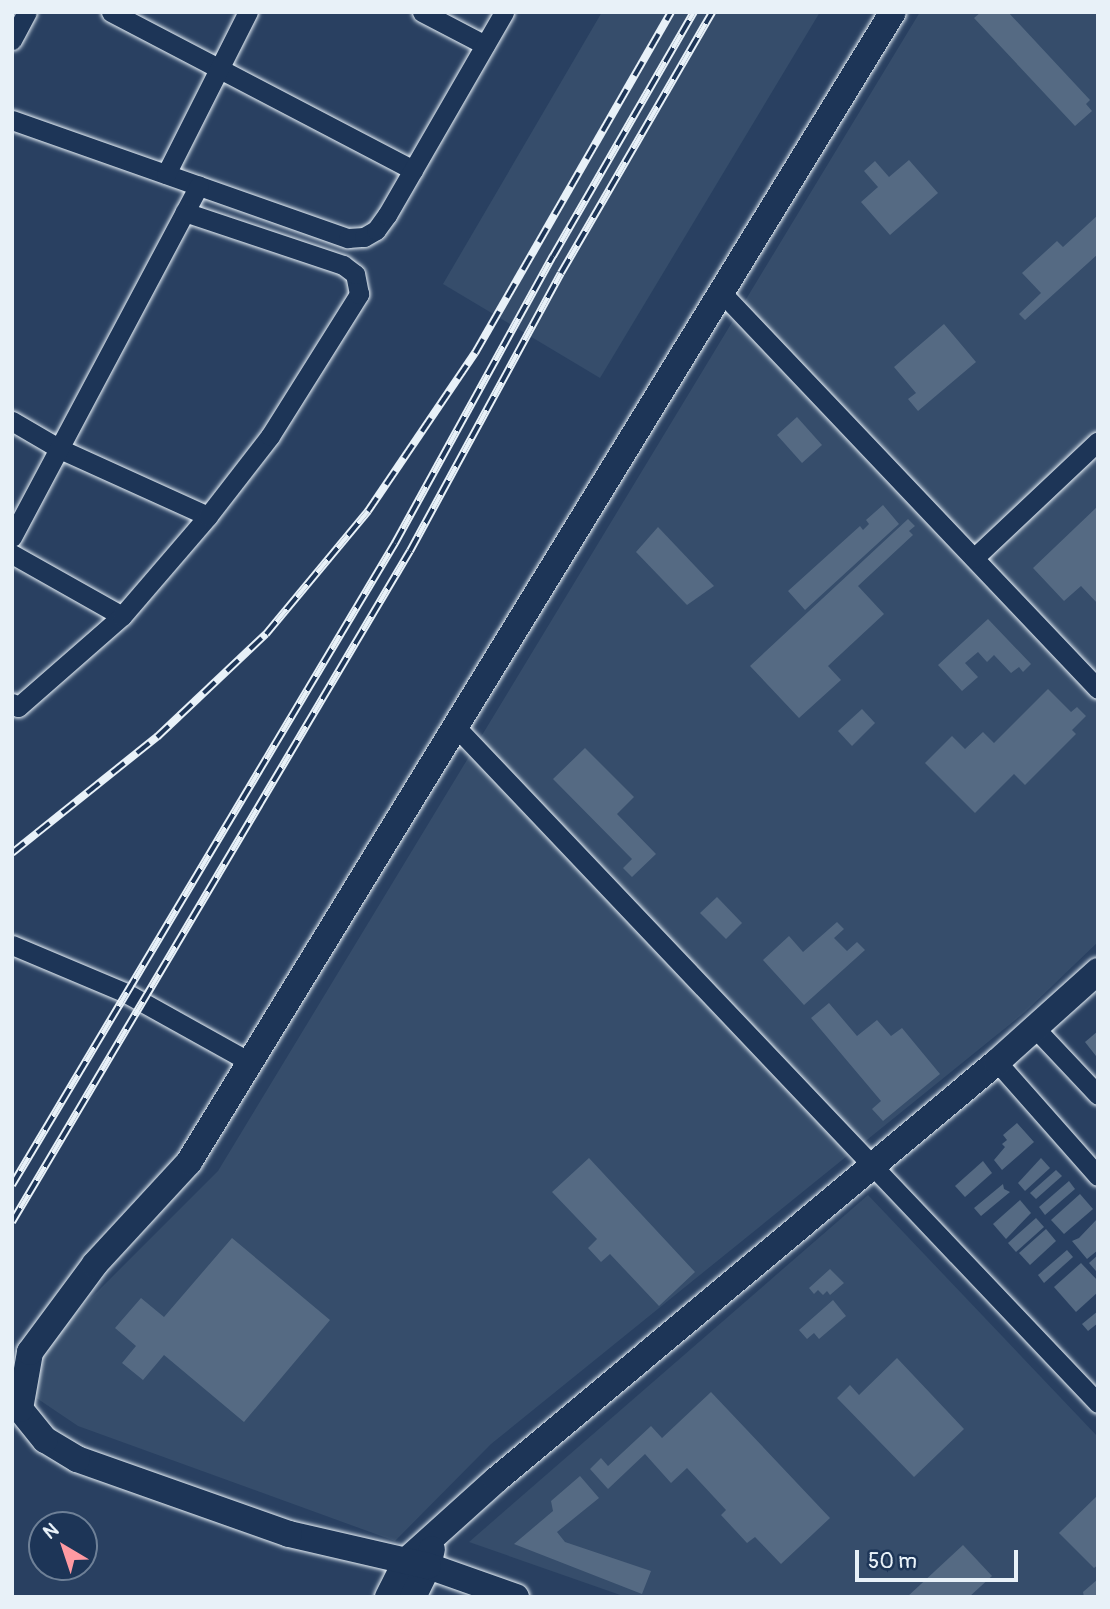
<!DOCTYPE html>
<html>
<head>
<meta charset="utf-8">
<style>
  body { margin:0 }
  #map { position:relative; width:1110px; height:1609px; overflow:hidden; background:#294061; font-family:Pangolin,sans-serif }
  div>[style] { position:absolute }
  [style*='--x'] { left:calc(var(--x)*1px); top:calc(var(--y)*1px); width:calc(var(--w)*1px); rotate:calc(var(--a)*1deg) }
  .built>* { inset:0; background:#364d6b }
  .building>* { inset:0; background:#556a83 }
  .roads { filter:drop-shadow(0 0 2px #e8f1f8) drop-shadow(0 0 2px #e8f1f8) }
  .street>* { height:19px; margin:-9.5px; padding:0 9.5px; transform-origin:9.5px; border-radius:9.5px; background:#1d3557 }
  .secondary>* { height:26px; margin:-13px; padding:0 13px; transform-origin:13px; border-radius:13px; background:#1d3557 }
  .rail>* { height:8px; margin-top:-4px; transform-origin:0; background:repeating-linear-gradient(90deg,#1d3557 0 16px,#e8f1f8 0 32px); box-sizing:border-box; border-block:2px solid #e8f1f8 }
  span { translate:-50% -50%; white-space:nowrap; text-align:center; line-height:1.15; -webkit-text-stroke:6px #1d3557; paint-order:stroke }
  .frame { position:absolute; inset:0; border:14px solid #e8f1f8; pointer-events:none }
  .north { position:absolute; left:28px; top:1511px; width:70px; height:70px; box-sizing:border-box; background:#1d3557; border:2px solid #6e8097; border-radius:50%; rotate:321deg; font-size:19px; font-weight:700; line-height:28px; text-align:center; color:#e8f1f8 }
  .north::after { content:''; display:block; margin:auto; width:24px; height:32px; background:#ff9aa2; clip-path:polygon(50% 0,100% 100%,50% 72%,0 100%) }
  .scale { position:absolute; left:855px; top:1550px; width:163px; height:32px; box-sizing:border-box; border:4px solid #e8f1f8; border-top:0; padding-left:9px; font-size:21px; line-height:24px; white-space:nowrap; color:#e8f1f8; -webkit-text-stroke:5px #1d3557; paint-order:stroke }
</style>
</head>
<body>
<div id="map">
  <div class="built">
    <div style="clip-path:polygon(602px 12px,820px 12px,600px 378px,443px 284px)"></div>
    <div style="clip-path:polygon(920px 12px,1098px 12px,1098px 942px,1025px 1012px,491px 1444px,395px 1541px,78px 1426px,35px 1397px,39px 1350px,218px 1171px)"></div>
    <div style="clip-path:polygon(868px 1195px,1098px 1437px,1098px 1597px,626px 1597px,469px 1542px)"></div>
  </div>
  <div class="building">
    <div style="clip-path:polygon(981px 12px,1008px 12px,1090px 100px,1086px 104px,1092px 111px,1075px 126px,974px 18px)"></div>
    <div style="clip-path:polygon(909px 160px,938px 193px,890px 235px,861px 202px,878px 187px,864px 171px,875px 161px,889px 177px)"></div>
    <div style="clip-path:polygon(1098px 215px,1098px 254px,1025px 320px,1019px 314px,1041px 293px,1022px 273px,1057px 241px,1063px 247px)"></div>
    <div style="clip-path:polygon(944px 324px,976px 362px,918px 411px,908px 399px,916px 393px,894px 367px)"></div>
    <div style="clip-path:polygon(797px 417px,822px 445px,802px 463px,777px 435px)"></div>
    <div style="clip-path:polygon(883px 505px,899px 524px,805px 610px,788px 591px,860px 526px,863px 530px,869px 524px,866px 520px)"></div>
    <div style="clip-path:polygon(1098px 506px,1098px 604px,1081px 586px,1064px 601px,1033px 568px)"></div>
    <div style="clip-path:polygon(908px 519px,915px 526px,909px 531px,913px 535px,858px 586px,884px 614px,828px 666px,841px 680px,799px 718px,750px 666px)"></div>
    <div style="clip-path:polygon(658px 527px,714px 586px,687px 605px,636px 552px)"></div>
    <div style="clip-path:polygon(988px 619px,1031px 664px,1023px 672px,1019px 667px,1011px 673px,994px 655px,987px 662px,978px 652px,965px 663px,978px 677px,962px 691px,938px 665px)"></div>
    <div style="clip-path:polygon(1048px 689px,1071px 712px,1077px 707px,1086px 716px,1072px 730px,1076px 734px,1025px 785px,1014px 774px,975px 813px,925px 763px,952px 736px,965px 749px,983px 732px,994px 743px)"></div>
    <div style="clip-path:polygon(862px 709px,875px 723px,852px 746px,838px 731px)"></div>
    <div style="clip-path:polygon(585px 748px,634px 797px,617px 814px,656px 854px,632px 877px,623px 868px,632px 859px,553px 779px)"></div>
    <div style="clip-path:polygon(717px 897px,742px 923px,726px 939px,700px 913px)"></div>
    <div style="clip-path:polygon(837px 922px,844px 929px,834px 938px,847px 951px,857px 942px,865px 950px,804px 1005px,763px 960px,789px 936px,803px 952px)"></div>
    <div style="clip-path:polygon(829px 1003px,857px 1036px,877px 1020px,891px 1036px,902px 1028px,940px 1074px,883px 1121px,872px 1109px,881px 1101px,811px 1018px)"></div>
    <div style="clip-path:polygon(1098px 1031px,1098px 1055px,1096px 1056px,1085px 1042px)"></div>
    <div style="clip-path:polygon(1017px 1123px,1034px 1142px,1002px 1170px,994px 1160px,1005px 1147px,1002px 1144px,1007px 1140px,1003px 1135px)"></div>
    <div style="clip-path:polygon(589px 1158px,695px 1272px,659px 1306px,610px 1254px,601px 1262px,588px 1248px,597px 1239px,552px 1192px)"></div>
    <div style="clip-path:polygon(1041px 1158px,1050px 1168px,1025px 1191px,1018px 1183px)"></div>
    <div style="clip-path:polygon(983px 1161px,992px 1173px,965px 1197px,955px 1186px)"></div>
    <div style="clip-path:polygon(1056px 1170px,1062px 1176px,1036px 1199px,1030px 1193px)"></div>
    <div style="clip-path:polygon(1069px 1181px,1075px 1189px,1045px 1215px,1039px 1207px)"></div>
    <div style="clip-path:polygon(1003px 1184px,1004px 1189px,1010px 1192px,981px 1216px,974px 1208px)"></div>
    <div style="clip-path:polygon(1080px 1194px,1093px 1209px,1064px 1234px,1051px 1220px)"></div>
    <div style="clip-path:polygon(1020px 1200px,1031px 1213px,1006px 1239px,993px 1224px)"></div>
    <div style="clip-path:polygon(1036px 1218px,1044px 1227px,1016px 1252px,1008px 1243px)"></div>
    <div style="clip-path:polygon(1098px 1218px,1098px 1250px,1087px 1259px,1072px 1241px,1079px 1238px)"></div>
    <div style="clip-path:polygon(1046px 1229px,1056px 1241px,1030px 1265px,1019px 1253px)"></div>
    <div style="clip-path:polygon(232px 1238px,330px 1320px,244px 1422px,164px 1355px,143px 1380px,122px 1363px,136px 1346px,115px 1328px,141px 1298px,164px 1317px)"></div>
    <div style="clip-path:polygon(1067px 1250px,1073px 1257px,1044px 1283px,1038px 1275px)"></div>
    <div style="clip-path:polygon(1098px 1255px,1098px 1269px,1096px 1271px,1089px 1263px)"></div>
    <div style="clip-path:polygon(1081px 1263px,1098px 1281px,1098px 1292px,1076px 1312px,1054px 1287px)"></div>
    <div style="clip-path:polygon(830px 1269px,844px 1283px,830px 1295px,827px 1291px,823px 1295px,818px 1290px,814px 1294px,809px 1288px)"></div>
    <div style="clip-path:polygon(833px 1300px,846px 1316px,819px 1339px,814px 1333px,807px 1339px,799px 1330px)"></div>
    <div style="clip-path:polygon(1098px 1311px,1098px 1323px,1088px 1331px,1082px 1324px)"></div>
    <div style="clip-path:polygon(897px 1358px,964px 1429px,914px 1477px,837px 1398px,850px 1385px,859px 1395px)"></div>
    <div style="clip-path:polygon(711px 1392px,830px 1518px,781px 1564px,755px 1537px,747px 1543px,721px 1515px,726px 1510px,687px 1468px,671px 1483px,645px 1454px,608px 1489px,590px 1469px,601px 1458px,608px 1466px,651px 1426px,662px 1438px)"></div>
    <div style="clip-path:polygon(580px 1476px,599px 1498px,557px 1532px,565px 1542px,651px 1571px,642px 1594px,514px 1544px,553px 1511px,551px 1501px)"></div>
    <div style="clip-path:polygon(1098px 1495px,1098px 1565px,1094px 1568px,1059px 1533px)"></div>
    <div style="clip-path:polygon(963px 1545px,992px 1576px,969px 1597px,907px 1597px)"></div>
    <div style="clip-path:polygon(1098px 1579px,1098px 1597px,1084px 1597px,1083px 1592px)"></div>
  </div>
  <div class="roads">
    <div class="street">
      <div style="--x:111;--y:12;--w:341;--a:27.6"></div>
      <div style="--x:422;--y:12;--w:71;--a:27.6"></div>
      <div style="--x:12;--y:40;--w:32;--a:-62"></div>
      <div style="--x:12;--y:120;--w:356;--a:19.4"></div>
      <div style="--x:348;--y:238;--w:16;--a:-4"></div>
      <div style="--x:364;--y:237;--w:14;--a:-30"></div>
      <div style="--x:376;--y:230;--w:19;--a:-54"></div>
      <div style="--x:387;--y:215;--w:234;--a:-60"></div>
      <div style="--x:166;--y:174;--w:182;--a:-63.2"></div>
      <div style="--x:721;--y:292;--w:547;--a:46.48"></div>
      <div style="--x:12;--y:421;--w:56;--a:30.3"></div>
      <div style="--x:60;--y:449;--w:162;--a:24.4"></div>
      <div style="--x:12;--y:537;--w:398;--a:-62"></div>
      <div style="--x:12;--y:554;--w:126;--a:29.4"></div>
      <div style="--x:974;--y:558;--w:170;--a:-43.3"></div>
      <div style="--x:12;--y:703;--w:7;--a:34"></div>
      <div style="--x:18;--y:707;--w:138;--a:-41.2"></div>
      <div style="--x:122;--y:616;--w:132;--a:-49.3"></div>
      <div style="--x:208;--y:516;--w:101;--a:-52.2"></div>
      <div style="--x:270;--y:436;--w:168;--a:-57.9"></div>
      <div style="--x:359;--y:294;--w:20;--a:-101"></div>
      <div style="--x:355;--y:274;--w:15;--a:-143"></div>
      <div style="--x:343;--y:265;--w:167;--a:-161.5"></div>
      <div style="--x:455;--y:726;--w:934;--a:46.48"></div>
      <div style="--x:12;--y:945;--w:124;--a:22.8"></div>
      <div style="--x:126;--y:993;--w:142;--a:29.1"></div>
      <div style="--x:1034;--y:1027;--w:93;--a:46.7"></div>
      <div style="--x:997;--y:1062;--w:152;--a:48.5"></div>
    </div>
    <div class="secondary">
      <div style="--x:388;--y:1597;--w:40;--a:-63.4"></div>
      <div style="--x:406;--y:1561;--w:121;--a:-42"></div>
      <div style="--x:496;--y:1480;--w:652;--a:-39.84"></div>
      <div style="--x:997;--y:1062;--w:136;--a:-42"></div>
      <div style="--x:413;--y:1597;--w:34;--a:-64"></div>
      <div style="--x:428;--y:1566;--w:17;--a:-77"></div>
      <div style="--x:516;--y:1597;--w:93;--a:-160.6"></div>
      <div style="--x:428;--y:1566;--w:143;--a:-167"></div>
      <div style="--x:289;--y:1534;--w:225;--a:-160.5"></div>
      <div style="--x:77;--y:1459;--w:37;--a:-149"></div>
      <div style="--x:45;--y:1440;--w:40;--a:-129"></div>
      <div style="--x:20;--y:1409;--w:58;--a:-80"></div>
      <div style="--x:30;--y:1352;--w:109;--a:-53.5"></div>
      <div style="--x:95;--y:1264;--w:139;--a:-47.3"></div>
      <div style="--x:189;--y:1162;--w:1348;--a:-58.53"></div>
    </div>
  </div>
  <div class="rail">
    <div style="--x:12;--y:853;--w:186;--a:-38.7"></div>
    <div style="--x:157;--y:737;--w:150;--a:-43.4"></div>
    <div style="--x:266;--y:634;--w:160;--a:-50.3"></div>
    <div style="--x:368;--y:511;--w:191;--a:-55.9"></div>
    <div style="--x:475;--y:353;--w:393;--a:-60.1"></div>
    <div style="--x:12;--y:1185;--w:748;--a:-59.18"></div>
    <div style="--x:395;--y:543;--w:328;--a:-61.2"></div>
    <div style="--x:553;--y:256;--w:282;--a:-60"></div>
    <div style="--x:12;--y:1222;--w:780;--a:-59.33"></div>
    <div style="--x:410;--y:551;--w:316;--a:-61.5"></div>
    <div style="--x:561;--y:273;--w:302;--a:-59.9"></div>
  </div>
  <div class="frame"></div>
  <div class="north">N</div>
  <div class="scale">50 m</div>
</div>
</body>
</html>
